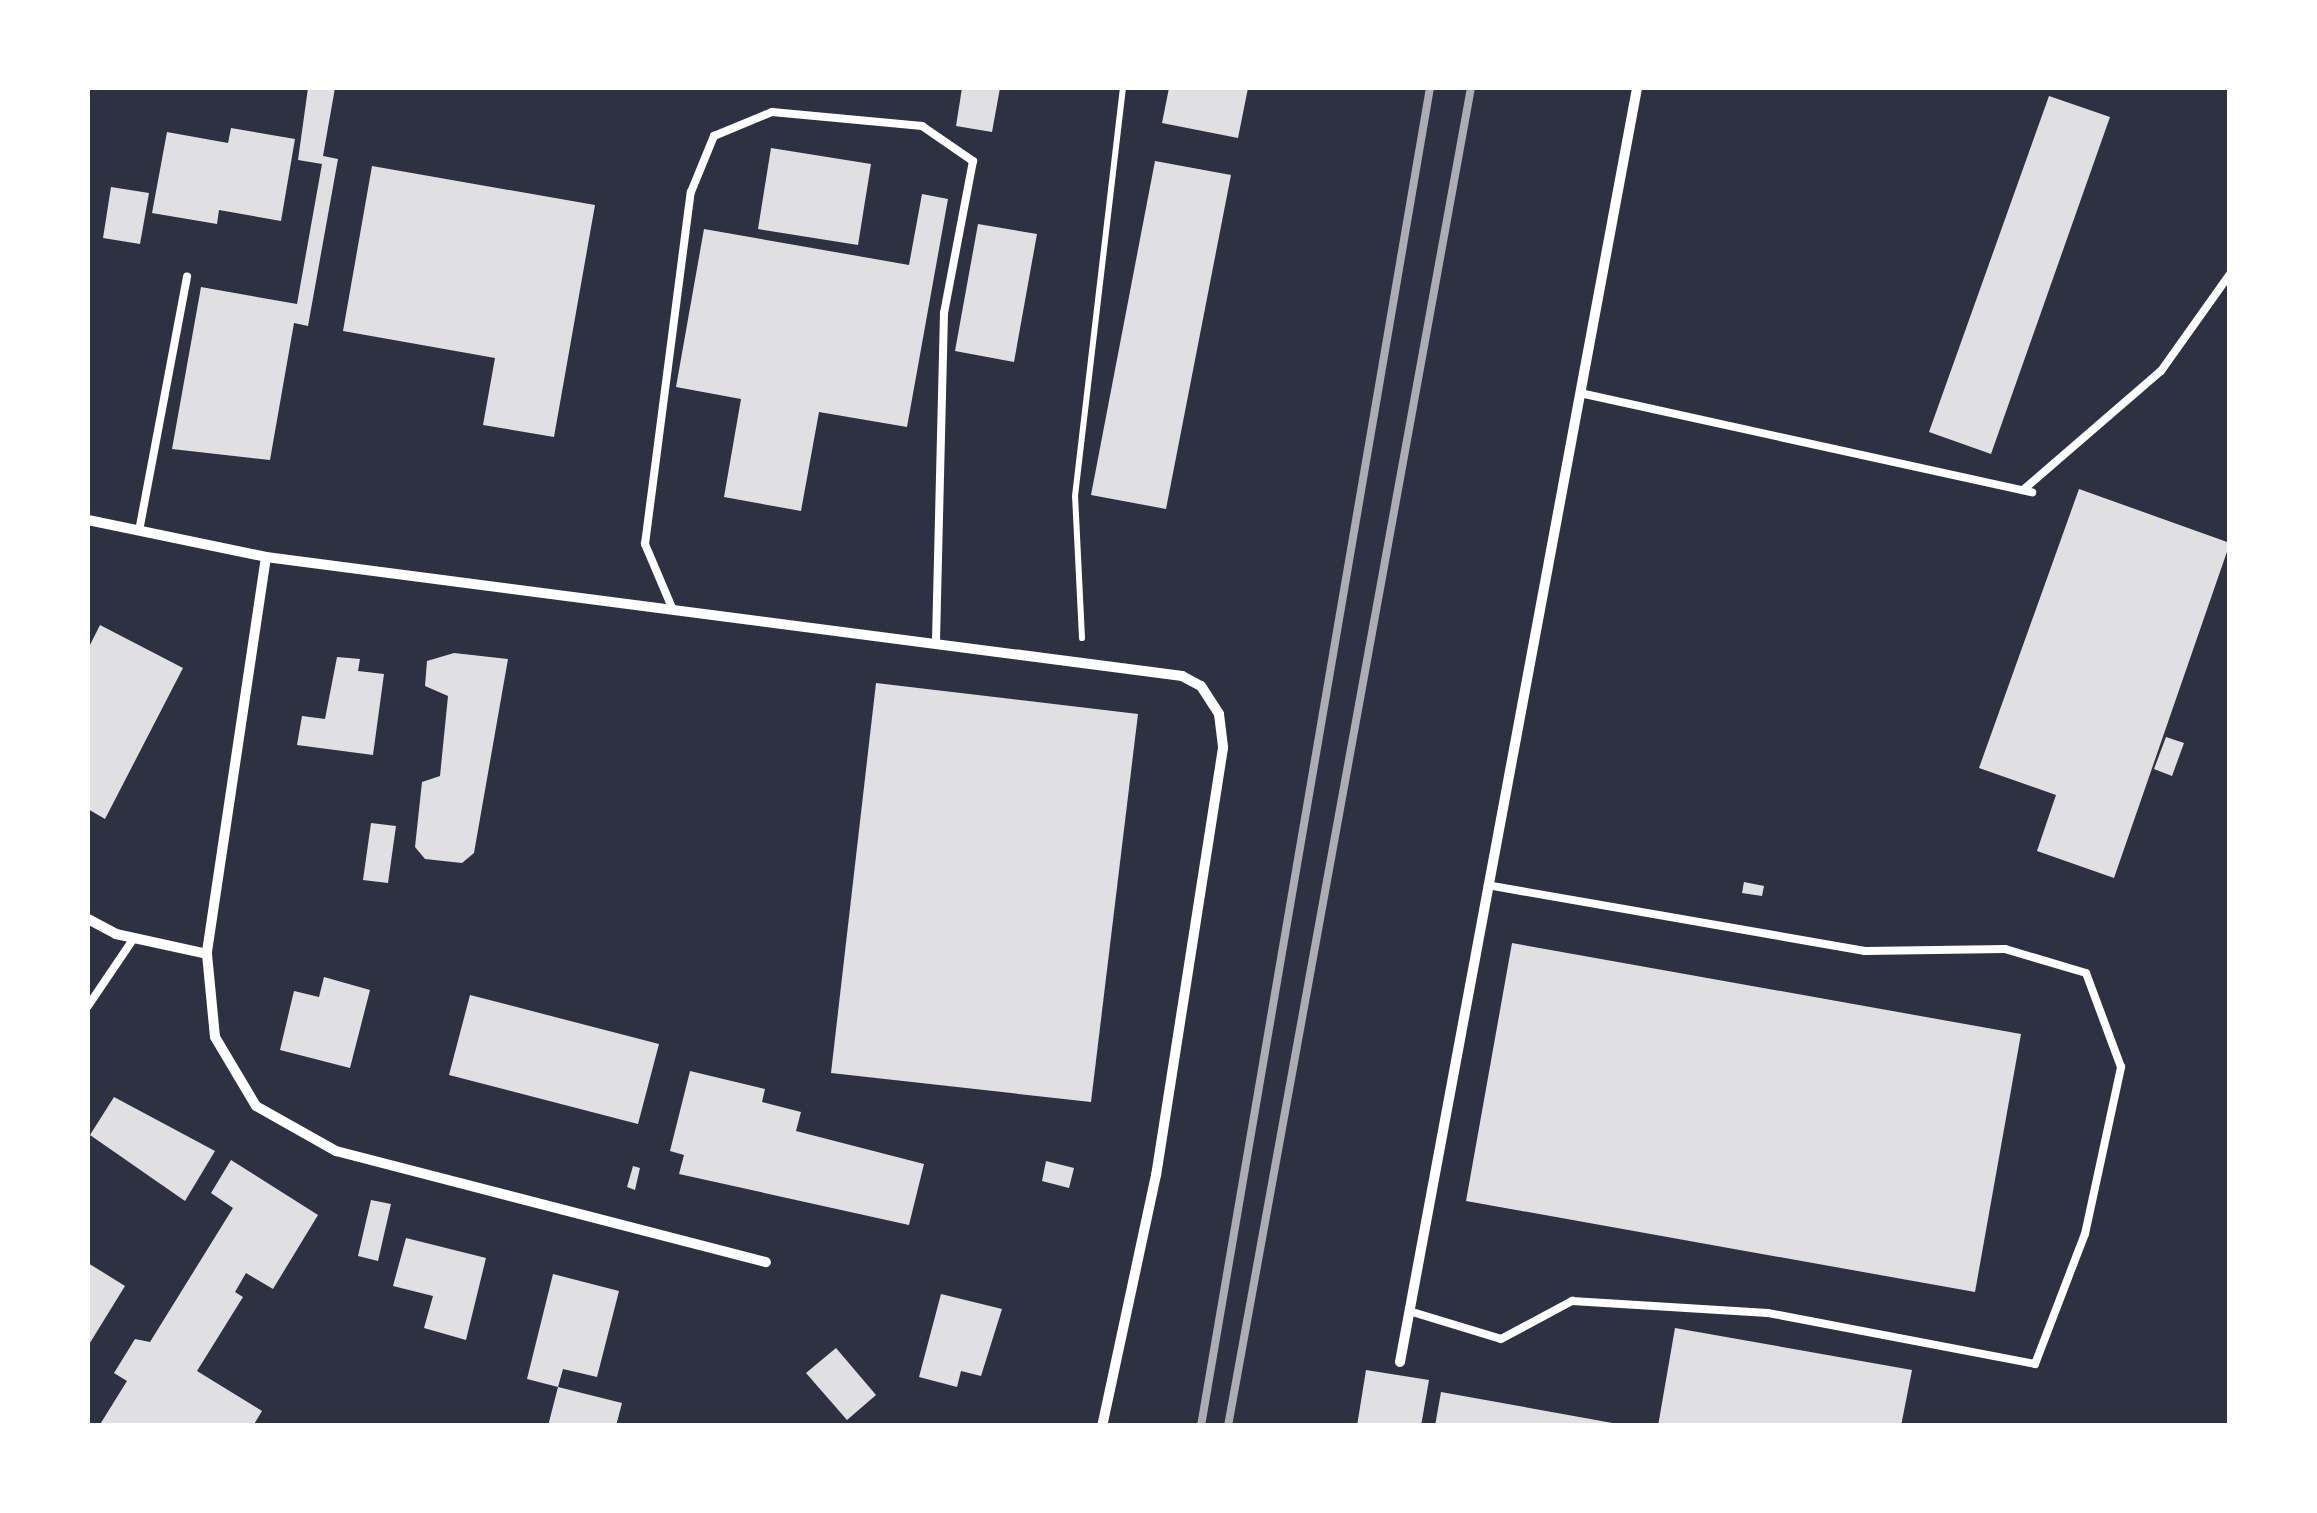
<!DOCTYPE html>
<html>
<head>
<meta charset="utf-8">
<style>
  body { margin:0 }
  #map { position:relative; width:2317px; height:1513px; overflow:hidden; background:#2d3142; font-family:"PT Sans Narrow",sans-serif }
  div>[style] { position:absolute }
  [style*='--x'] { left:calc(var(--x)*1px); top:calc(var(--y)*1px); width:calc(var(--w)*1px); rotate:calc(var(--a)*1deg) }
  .building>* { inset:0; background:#e0e0e3 }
  .path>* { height:6px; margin:-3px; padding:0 3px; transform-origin:3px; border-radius:3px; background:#fff }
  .service>* { height:8px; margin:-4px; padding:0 4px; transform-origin:4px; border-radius:4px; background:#fff }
  .minor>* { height:10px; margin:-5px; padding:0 5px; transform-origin:5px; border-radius:5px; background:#fff }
  .rail>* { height:8px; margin:-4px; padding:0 4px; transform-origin:4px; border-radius:4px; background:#abadb3 }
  span { translate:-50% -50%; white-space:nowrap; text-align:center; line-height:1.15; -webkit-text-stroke:8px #fff; paint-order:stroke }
  .frame { position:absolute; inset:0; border:90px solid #fff; pointer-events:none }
</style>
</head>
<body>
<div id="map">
  <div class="building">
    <div style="clip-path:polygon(308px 88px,335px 88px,323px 156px,338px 159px,308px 326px,294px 323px,270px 460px,172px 449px,201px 287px,297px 304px,322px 164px,298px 160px)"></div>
    <div style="clip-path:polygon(962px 88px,1000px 88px,992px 132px,956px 126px)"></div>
    <div style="clip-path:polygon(1169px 88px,1248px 88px,1238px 138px,1162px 123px)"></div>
    <div style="clip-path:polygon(2049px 96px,2110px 117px,1991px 454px,1929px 432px)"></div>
    <div style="clip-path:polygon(231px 128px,295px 139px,281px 221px,219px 210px,217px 224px,152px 213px,167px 132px,228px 143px)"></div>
    <div style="clip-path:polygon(771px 148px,871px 164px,858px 245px,758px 229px)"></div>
    <div style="clip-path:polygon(1155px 161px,1231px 175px,1166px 509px,1091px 495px)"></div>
    <div style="clip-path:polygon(372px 166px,595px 205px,554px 437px,483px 425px,495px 358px,343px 331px)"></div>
    <div style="clip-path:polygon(111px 187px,149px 193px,140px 244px,103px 238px)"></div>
    <div style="clip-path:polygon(922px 194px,948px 199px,907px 427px,819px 412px,801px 511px,724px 497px,741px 399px,676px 387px,704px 229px,909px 265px)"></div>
    <div style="clip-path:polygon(978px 224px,1037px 234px,1014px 362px,955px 351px)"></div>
    <div style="clip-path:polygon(2079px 489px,2230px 543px,2114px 878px,2037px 851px,2056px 795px,1979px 768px)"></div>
    <div style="clip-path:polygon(100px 625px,183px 668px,105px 819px,88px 809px,88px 649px)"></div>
    <div style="clip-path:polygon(454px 653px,508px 659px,474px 853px,462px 863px,425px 859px,415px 847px,422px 782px,440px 776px,448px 696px,425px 686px,427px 661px)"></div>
    <div style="clip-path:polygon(337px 657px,360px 659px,358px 671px,384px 674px,373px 755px,297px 745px,302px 716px,325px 719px)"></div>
    <div style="clip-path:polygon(876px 683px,1138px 714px,1091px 1102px,831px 1073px)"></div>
    <div style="clip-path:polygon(2166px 737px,2184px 743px,2172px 776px,2154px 769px)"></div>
    <div style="clip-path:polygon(371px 823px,396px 826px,388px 883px,363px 880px)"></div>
    <div style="clip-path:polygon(1744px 882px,1764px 886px,1762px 896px,1742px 893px)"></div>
    <div style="clip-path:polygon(1512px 943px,2021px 1034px,1975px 1292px,1466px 1201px)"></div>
    <div style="clip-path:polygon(324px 977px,370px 990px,350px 1068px,280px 1050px,294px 991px,319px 997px)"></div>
    <div style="clip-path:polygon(470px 995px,659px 1044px,638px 1124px,449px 1075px)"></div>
    <div style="clip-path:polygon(690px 1071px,765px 1089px,762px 1102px,801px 1112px,796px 1131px,924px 1164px,909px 1225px,679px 1174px,684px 1155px,670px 1151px)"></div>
    <div style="clip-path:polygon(114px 1097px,215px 1151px,185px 1201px,90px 1135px)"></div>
    <div style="clip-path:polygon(231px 1160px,318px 1215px,273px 1289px,246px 1273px,235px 1292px,243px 1297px,197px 1371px,262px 1411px,253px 1426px,99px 1426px,127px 1381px,114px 1373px,135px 1339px,150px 1342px,233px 1208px,211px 1193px)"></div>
    <div style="clip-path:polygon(1046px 1161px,1074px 1168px,1069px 1188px,1042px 1181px)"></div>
    <div style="clip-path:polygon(633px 1166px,640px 1168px,635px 1190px,627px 1187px)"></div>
    <div style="clip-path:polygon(371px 1200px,391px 1204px,378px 1261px,358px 1256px)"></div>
    <div style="clip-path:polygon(406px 1238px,486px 1258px,466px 1340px,424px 1328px,433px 1296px,393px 1286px)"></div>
    <div style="clip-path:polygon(88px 1263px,125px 1286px,88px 1346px)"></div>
    <div style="clip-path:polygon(553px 1274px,619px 1291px,597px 1377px,563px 1369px,558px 1387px,527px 1379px)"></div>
    <div style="clip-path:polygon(941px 1294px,1002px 1309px,981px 1376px,961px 1371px,957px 1387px,919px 1377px)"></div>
    <div style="clip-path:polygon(1675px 1328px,1912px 1370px,1901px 1426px,1658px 1426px)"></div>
    <div style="clip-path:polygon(836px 1348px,876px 1395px,847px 1420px,806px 1373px)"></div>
    <div style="clip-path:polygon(1366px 1370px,1429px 1380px,1421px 1426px,1357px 1426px)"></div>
    <div style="clip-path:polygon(558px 1387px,622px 1403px,616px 1426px,548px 1426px)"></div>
    <div style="clip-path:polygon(1441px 1392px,1618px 1424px,1618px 1426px,1435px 1426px)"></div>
  </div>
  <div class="path">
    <div style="--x:1082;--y:638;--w:142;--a:-92.8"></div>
    <div style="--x:1075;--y:496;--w:411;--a:-83.3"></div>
  </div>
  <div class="service">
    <div style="--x:1580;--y:393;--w:463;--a:12.4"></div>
    <div style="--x:2023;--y:490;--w:182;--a:-40.8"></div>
    <div style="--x:2161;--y:371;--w:119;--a:-54.6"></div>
    <div style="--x:139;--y:531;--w:259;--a:-79.3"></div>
    <div style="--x:673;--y:610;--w:72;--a:-113"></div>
    <div style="--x:645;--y:544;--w:355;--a:-82.6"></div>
    <div style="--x:691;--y:192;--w:61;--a:-67.7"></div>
    <div style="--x:714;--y:136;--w:63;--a:-22.5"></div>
    <div style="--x:772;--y:112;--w:151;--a:5.3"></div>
    <div style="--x:922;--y:126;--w:62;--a:34.5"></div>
    <div style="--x:973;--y:161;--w:155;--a:100.8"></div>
    <div style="--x:944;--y:313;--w:331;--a:91.4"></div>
    <div style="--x:88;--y:1006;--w:82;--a:-55.9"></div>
    <div style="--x:1409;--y:1311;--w:96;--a:16.9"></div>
    <div style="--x:1501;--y:1339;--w:81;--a:-28.2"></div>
    <div style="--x:1572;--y:1301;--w:196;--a:3.5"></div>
    <div style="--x:1768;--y:1313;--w:272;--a:10.8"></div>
    <div style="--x:2035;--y:1364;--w:139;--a:-69"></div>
    <div style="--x:2085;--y:1234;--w:171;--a:-77.8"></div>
    <div style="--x:2121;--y:1067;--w:100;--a:-110.4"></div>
    <div style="--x:2086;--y:973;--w:84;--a:-163.5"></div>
    <div style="--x:2005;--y:949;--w:140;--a:179.2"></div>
    <div style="--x:1865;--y:951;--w:383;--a:-170.1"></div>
  </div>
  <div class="minor">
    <div style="--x:88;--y:520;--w:182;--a:11.7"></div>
    <div style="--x:266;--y:557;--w:924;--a:7.4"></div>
    <div style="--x:1182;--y:676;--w:21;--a:28"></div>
    <div style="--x:1201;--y:686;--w:33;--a:57"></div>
    <div style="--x:1219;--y:714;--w:34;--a:83"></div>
    <div style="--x:1223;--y:748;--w:432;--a:98.9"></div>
    <div style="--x:1156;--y:1175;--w:257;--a:102.1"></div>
    <div style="--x:266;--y:557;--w:401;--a:98.5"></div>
    <div style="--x:207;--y:954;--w:83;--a:84.5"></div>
    <div style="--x:215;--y:1037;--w:80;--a:59.3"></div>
    <div style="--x:256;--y:1106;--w:92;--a:29.4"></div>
    <div style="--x:336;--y:1151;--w:444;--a:14.5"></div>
    <div style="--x:88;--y:919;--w:32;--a:28"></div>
    <div style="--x:116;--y:934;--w:93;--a:12.4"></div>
    <div style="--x:1400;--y:1362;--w:1296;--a:-79.46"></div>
  </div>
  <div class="rail">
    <div style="--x:1201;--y:1426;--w:1357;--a:-80.29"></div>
    <div style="--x:1228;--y:1426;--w:1360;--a:-79.71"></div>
  </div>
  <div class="frame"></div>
</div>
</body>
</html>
